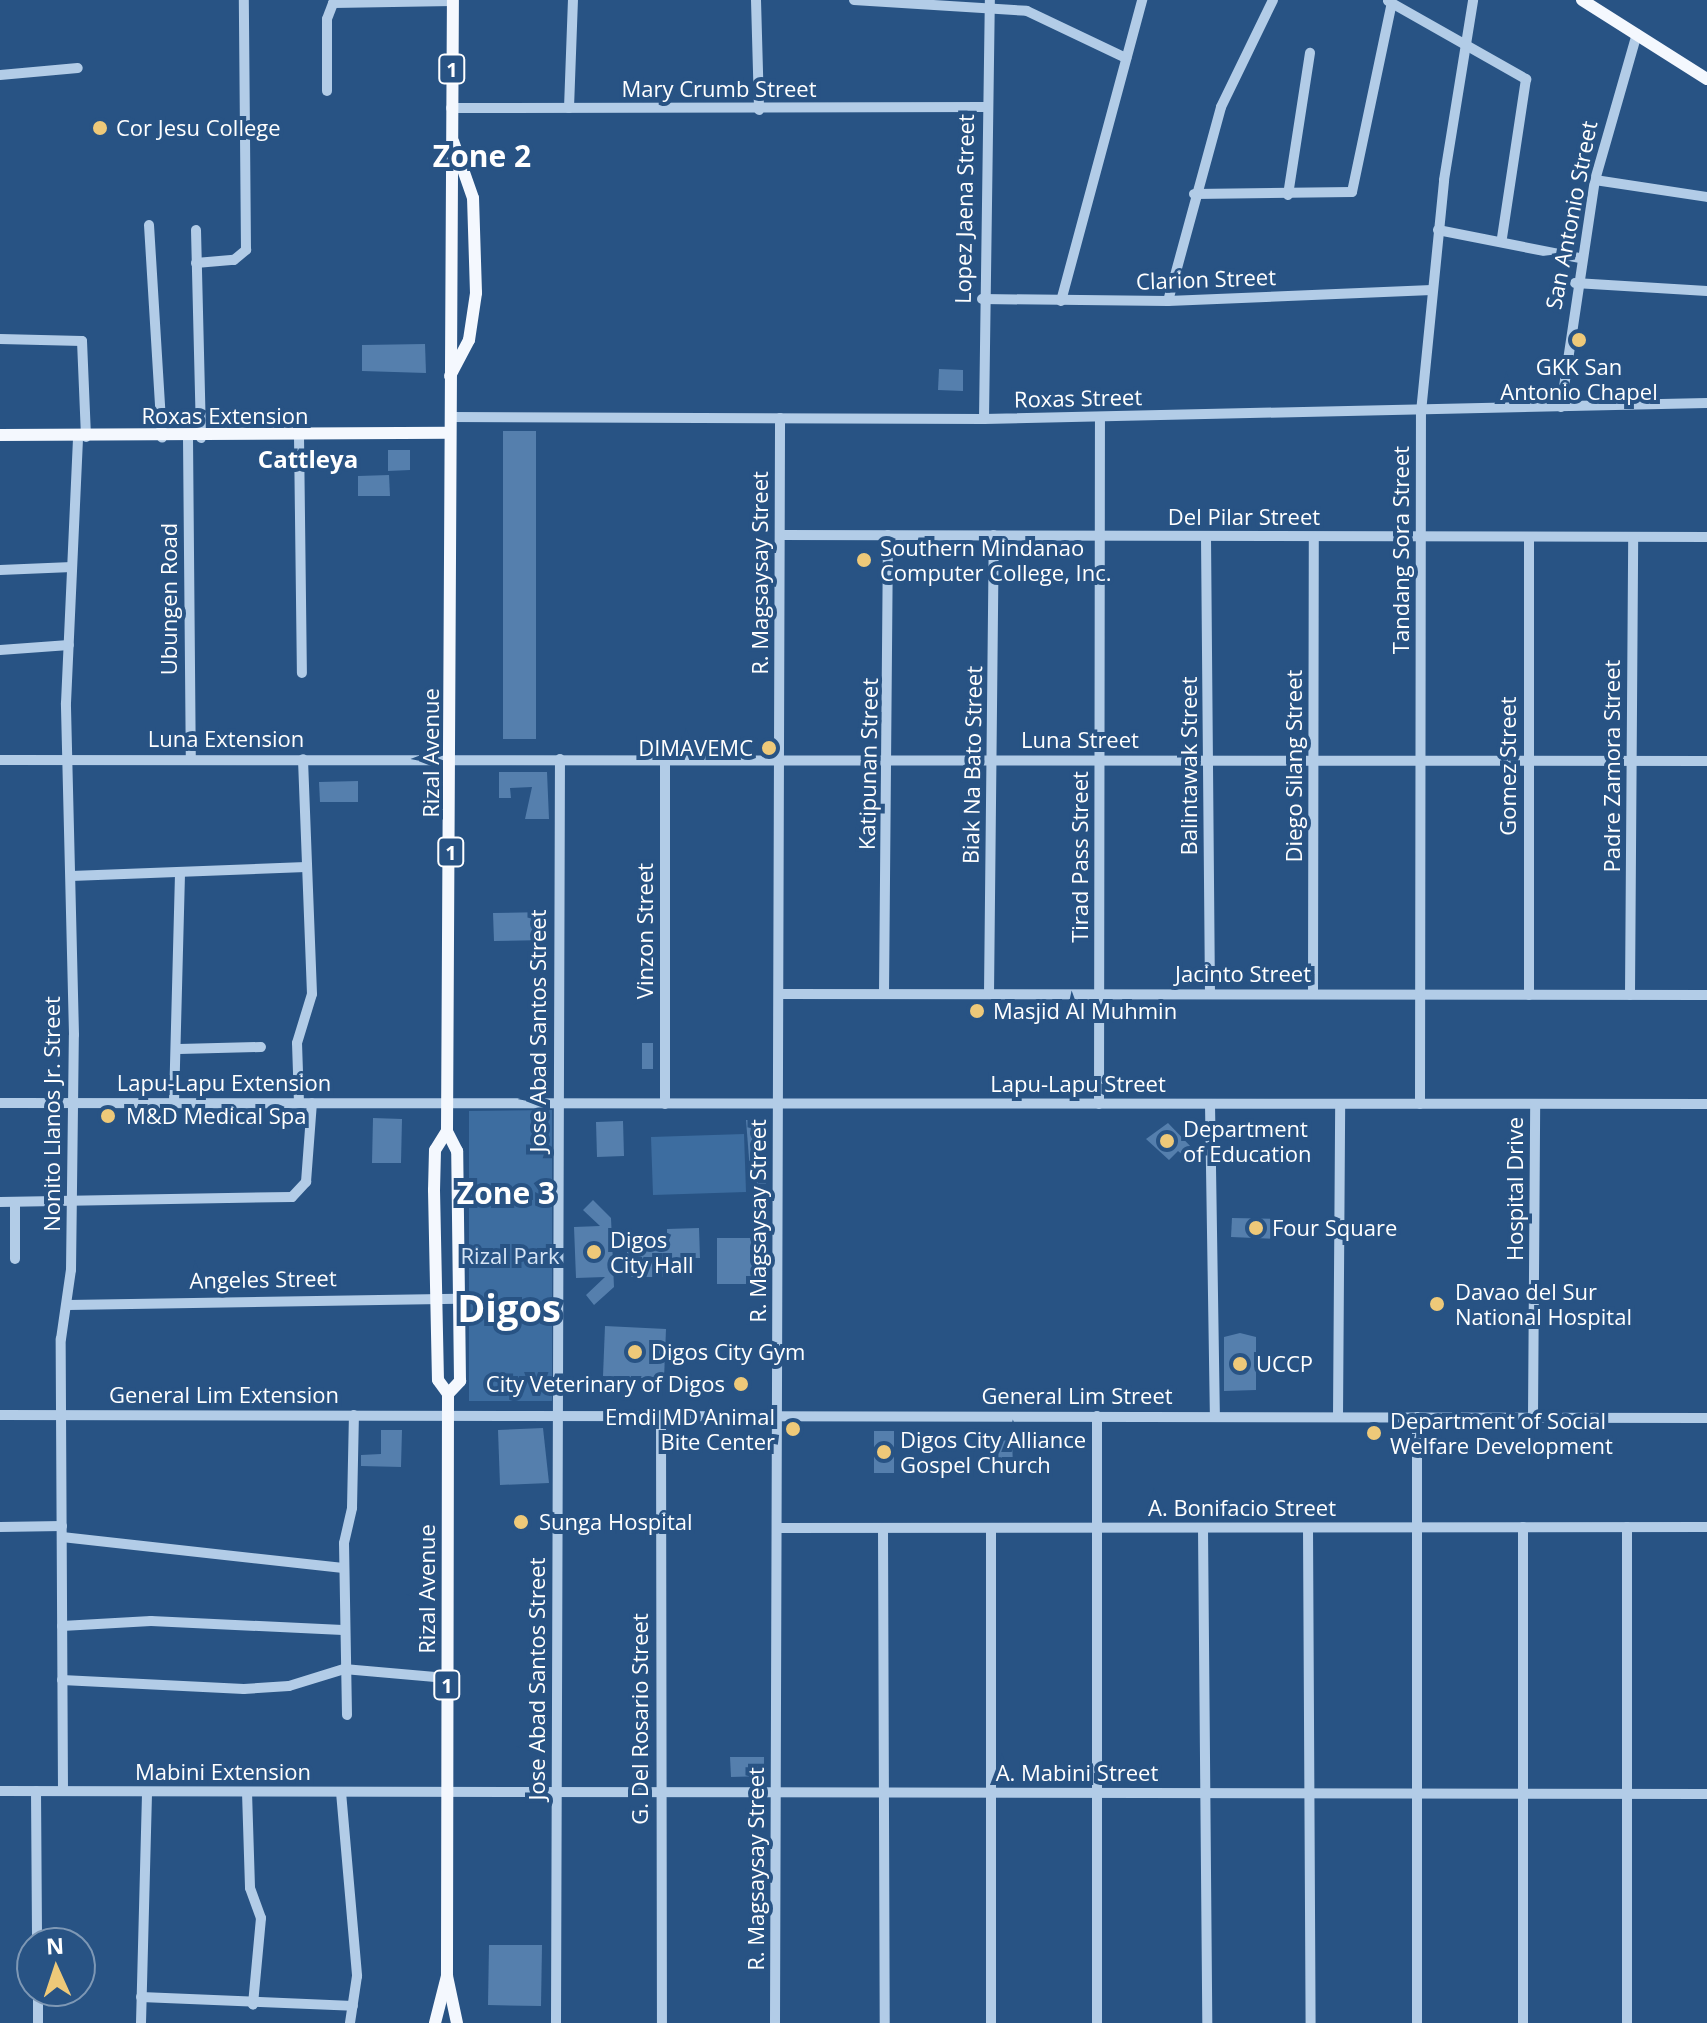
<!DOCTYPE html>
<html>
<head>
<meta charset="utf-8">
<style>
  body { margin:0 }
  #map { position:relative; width:1707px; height:2023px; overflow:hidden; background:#285384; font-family:"Open Sans",sans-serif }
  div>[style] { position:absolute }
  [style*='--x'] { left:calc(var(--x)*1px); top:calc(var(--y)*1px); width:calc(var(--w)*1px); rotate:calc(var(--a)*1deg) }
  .green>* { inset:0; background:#3d6da0 }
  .building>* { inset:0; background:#557fad }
  .minor>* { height:10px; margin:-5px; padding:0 5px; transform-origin:5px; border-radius:5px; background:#b2cce7 }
  .major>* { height:12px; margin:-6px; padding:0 6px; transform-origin:6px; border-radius:6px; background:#f4f8fe }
  .dots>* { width:22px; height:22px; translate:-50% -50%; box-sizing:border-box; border:4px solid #285384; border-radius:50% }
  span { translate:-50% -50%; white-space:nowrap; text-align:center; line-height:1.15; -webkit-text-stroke:8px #285384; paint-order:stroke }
  .shield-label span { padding:2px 6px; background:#285384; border:2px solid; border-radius:6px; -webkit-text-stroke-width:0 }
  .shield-label { font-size:20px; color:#fff; font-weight:700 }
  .street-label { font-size:22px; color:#fff }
  .poi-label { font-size:22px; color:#fff }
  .left { translate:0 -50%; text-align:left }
  .right { translate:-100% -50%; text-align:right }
  .park-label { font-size:22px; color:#d6e5f6 }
  .neighbourhood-label { font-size:24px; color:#fff; font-weight:700 }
  .district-label { font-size:30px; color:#fff; font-weight:700 }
  .town-label { font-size:38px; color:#fff; font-weight:700 }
  .north { position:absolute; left:16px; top:1927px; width:80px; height:80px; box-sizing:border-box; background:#285384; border:2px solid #7e98b5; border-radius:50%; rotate:357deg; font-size:22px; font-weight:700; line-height:32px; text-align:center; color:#fff }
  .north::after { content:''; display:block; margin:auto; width:28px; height:36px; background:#eec979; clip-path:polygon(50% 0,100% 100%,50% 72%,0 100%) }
</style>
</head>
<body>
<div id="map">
  <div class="green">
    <div style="clip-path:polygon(552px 1110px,552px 1401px,469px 1401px,469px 1111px)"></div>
    <div style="clip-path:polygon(744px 1134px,746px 1192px,653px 1195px,651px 1137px)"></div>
  </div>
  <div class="building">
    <div style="clip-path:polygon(425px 344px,426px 373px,362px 371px,362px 345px)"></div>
    <div style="clip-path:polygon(939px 369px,963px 370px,963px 391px,938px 390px)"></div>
    <div style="clip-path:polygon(503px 431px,536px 431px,536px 739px,503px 739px)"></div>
    <div style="clip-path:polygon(388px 450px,410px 450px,410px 470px,388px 471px)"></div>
    <div style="clip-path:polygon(389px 475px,390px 496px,358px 496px,358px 476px)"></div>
    <div style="clip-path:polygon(499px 772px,547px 772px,549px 819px,525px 819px,532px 787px,510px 788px,511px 798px,499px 798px)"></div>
    <div style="clip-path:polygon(358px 781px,358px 802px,320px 802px,319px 782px)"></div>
    <div style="clip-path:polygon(547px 912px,548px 940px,494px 941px,493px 913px)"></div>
    <div style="clip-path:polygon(642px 1043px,653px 1043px,653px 1069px,642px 1069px)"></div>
    <div style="clip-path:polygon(373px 1118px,402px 1119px,401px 1163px,372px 1163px)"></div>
    <div style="clip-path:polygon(746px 1120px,762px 1120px,766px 1184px,751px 1184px)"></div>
    <div style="clip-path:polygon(623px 1121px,624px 1156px,597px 1157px,596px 1122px)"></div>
    <div style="clip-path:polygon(1168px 1123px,1193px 1149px,1185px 1157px,1178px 1151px,1169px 1160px,1146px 1139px)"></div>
    <div style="clip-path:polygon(593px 1200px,611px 1218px,614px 1287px,594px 1305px,586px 1295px,605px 1277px,576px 1278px,574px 1227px,600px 1226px,583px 1210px)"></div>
    <div style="clip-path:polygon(1232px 1218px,1280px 1219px,1280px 1239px,1231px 1237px)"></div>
    <div style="clip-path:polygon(699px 1228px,700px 1258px,664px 1258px,664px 1277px,627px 1277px,627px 1237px,667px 1237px,667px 1229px)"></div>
    <div style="clip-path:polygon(717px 1238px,752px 1238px,752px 1284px,717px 1284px)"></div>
    <div style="clip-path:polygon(605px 1326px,666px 1329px,664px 1379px,603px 1376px)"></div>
    <div style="clip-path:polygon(1240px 1333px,1256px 1337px,1256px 1390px,1224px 1391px,1224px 1337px)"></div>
    <div style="clip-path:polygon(543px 1428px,549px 1483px,500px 1485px,498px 1430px)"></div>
    <div style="clip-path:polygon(381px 1430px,402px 1430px,401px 1467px,361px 1466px,361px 1455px,381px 1454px)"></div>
    <div style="clip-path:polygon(874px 1431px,894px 1431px,894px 1473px,874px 1473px)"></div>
    <div style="clip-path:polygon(1012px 1440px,1013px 1466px,996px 1466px,996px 1441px)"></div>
    <div style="clip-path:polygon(730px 1757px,764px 1757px,764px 1776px,731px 1777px)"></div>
    <div style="clip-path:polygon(489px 1945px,542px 1945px,541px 2006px,488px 2005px)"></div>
  </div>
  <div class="minor">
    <div style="--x:756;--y:0;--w:110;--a:88.4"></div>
    <div style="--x:854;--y:0;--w:173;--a:3.6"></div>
    <div style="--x:1027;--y:11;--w:110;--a:25.4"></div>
    <div style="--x:1388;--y:1;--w:159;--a:29.5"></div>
    <div style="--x:1526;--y:79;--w:161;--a:98.6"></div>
    <div style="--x:0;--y:75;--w:78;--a:-5.1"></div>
    <div style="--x:327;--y:91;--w:72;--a:-90"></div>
    <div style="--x:327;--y:19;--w:17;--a:-69"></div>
    <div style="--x:333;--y:3;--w:120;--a:-1"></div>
    <div style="--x:451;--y:108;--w:535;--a:-0.11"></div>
    <div style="--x:569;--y:108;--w:108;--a:-87.9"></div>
    <div style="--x:1595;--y:180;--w:113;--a:8.6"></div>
    <div style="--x:1194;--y:194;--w:158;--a:-0.7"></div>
    <div style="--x:1352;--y:192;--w:193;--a:-78.1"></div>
    <div style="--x:1288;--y:195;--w:144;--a:-81.2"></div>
    <div style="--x:149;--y:225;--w:213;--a:86.5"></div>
    <div style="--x:196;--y:230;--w:208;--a:88.6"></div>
    <div style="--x:1438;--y:230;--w:145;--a:11.2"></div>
    <div style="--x:196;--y:263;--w:38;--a:-5"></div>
    <div style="--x:234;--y:260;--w:16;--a:-40"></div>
    <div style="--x:246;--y:250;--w:250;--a:-90.5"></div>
    <div style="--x:1575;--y:283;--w:132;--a:3.5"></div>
    <div style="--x:982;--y:299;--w:186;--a:0.6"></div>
    <div style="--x:1168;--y:301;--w:264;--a:-2.4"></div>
    <div style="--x:1061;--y:301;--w:312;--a:-74.9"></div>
    <div style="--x:1168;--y:301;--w:201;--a:-74.7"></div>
    <div style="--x:1221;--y:107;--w:119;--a:-64.1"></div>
    <div style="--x:0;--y:339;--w:82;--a:1.4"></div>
    <div style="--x:82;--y:341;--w:96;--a:87.6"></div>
    <div style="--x:1561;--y:407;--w:230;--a:-81.5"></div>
    <div style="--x:1595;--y:180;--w:152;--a:-74"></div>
    <div style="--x:450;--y:417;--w:534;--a:0.21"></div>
    <div style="--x:984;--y:419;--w:723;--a:-1.27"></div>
    <div style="--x:984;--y:419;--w:419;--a:-89.2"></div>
    <div style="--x:299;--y:436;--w:237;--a:89.3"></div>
    <div style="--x:188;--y:438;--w:321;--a:89.5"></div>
    <div style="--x:780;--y:535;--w:927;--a:0.12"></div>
    <div style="--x:1206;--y:537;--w:457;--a:89.5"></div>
    <div style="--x:1529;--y:537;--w:458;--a:90"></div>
    <div style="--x:0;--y:570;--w:72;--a:-2.4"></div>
    <div style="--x:0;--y:650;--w:69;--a:-4.1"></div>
    <div style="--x:665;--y:759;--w:345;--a:90"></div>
    <div style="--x:0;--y:760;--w:1707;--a:0.03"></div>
    <div style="--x:71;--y:876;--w:235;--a:-2.2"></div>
    <div style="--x:779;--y:994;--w:928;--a:0.06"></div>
    <div style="--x:884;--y:994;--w:459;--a:-89.5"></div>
    <div style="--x:989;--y:994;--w:459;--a:-89.4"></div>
    <div style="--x:1313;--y:994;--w:457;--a:-89.9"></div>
    <div style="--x:1630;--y:995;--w:458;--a:-89.6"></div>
    <div style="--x:179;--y:1049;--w:82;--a:-1.4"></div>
    <div style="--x:0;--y:1103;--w:1707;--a:0.03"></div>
    <div style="--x:174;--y:1103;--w:230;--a:-88.5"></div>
    <div style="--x:299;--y:1103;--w:60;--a:-91.9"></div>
    <div style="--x:297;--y:1043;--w:51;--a:-73"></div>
    <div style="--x:312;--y:994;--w:235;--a:-92.2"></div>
    <div style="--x:1099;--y:1104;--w:686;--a:-89.92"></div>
    <div style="--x:1210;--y:1104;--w:313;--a:89.1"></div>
    <div style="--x:1420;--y:1104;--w:692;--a:-89.92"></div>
    <div style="--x:1421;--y:412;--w:233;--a:-84.3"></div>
    <div style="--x:1444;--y:180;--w:182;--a:-80.8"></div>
    <div style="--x:0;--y:1202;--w:292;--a:-1"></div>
    <div style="--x:292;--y:1197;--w:21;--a:-47"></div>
    <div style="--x:306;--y:1182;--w:79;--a:-85.7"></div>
    <div style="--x:15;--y:1259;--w:57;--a:-90"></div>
    <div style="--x:68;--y:1305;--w:390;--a:-0.9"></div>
    <div style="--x:0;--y:1415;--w:1707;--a:0.1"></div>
    <div style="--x:661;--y:1415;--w:608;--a:89.91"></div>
    <div style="--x:1338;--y:1417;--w:313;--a:-89.6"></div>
    <div style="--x:1417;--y:1417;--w:606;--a:90"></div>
    <div style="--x:1533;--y:1417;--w:313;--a:-89.6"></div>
    <div style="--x:0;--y:1527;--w:62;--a:-0.9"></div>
    <div style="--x:777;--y:1528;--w:930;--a:-0.06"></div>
    <div style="--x:883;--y:1528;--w:495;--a:89.8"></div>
    <div style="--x:1203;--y:1528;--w:495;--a:89.5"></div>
    <div style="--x:1308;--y:1528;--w:495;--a:89.7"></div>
    <div style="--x:62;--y:1537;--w:283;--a:6.3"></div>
    <div style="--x:62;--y:1626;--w:89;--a:-3.2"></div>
    <div style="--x:151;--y:1621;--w:192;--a:2.7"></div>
    <div style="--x:62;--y:1680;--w:182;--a:2.8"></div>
    <div style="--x:244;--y:1689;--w:45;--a:-3.8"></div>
    <div style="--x:289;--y:1686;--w:58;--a:-17.2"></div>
    <div style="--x:344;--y:1669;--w:103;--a:5"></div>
    <div style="--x:347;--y:1715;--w:172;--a:-91"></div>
    <div style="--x:344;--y:1543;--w:36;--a:-77"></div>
    <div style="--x:352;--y:1508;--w:93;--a:-88.8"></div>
    <div style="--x:0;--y:1791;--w:1707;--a:0.1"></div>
    <div style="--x:36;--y:1791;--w:152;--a:89.6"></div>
    <div style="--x:63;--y:1791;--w:452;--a:-90.3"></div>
    <div style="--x:61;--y:1339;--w:70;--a:-81.8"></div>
    <div style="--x:71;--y:1270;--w:235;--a:-89.3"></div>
    <div style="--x:74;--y:1035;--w:332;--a:-91.4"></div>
    <div style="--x:66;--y:703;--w:267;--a:-87.4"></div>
    <div style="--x:247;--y:1792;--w:96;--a:88.2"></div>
    <div style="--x:250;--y:1888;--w:32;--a:70"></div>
    <div style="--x:261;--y:1918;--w:87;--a:95.3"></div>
    <div style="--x:341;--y:1792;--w:185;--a:85"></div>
    <div style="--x:357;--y:1976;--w:48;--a:98.5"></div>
    <div style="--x:38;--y:1991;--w:32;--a:90"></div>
    <div style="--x:141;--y:1997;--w:212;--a:2.4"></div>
    <div style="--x:141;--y:2023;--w:231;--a:-88.5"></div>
    <div style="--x:556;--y:2023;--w:1264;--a:-89.82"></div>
    <div style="--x:775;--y:2023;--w:1605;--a:-89.82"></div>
    <div style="--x:991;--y:2023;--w:495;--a:-90"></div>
    <div style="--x:1097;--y:2023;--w:607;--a:-90"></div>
    <div style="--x:1523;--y:2023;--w:496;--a:-90"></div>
    <div style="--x:1627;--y:2023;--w:496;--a:-90"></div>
  </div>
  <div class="major">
    <div style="--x:1582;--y:0;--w:148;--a:32.3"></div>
    <div style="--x:450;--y:376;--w:41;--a:-62.2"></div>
    <div style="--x:469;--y:340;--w:48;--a:-81.5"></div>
    <div style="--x:476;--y:293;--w:95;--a:-91.8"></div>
    <div style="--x:473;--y:198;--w:60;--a:-109.3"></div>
    <div style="--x:0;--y:435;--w:450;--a:-0.3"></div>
    <div style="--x:447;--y:1131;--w:22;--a:122"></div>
    <div style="--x:435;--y:1150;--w:40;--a:91.4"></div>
    <div style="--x:434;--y:1190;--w:190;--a:88.8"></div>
    <div style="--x:438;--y:1380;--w:17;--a:54"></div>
    <div style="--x:448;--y:1394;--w:582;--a:90.1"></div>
    <div style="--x:447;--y:1976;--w:48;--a:78"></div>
    <div style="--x:448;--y:1394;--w:18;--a:-47"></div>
    <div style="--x:460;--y:1381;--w:230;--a:-90.7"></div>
    <div style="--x:457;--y:1151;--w:22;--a:-117"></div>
    <div style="--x:447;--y:1131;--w:1131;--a:-89.7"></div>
    <div style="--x:435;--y:2023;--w:49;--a:-75.7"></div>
  </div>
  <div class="dots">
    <div style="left:100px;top:128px;background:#eec979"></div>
    <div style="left:1579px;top:340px;background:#eec979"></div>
    <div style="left:864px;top:560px;background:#eec979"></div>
    <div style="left:769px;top:748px;background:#eec979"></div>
    <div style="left:977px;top:1011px;background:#eec979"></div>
    <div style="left:108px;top:1116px;background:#eec979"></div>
    <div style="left:1167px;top:1141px;background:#eec979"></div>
    <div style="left:1256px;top:1228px;background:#eec979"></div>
    <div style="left:594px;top:1252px;background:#eec979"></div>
    <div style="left:1437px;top:1304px;background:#eec979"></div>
    <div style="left:635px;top:1352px;background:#eec979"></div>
    <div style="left:1240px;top:1364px;background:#eec979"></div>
    <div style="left:741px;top:1384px;background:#eec979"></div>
    <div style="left:793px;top:1429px;background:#eec979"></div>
    <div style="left:1374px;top:1433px;background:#eec979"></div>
    <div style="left:884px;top:1452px;background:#eec979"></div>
    <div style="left:521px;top:1522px;background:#eec979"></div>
  </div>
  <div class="shield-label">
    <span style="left:452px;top:69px">1</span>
    <span style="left:451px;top:852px">1</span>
    <span style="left:447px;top:1685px">1</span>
  </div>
  <div class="street-label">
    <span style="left:719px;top:89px">Mary Crumb Street</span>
    <span style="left:964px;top:209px;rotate:-89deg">Lopez Jaena Street</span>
    <span style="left:1571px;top:215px;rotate:-79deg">San Antonio Street</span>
    <span style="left:1206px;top:279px;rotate:-2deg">Clarion Street</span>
    <span style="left:1078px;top:398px;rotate:-1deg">Roxas Street</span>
    <span style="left:225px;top:416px">Roxas Extension</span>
    <span style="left:1244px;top:517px">Del Pilar Street</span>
    <span style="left:1401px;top:550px;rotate:-90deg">Tandang Sora Street</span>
    <span style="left:760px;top:573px;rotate:-90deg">R. Magsaysay Street</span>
    <span style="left:169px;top:599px;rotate:-90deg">Ubungen Road</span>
    <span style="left:226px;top:739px">Luna Extension</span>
    <span style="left:1080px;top:740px">Luna Street</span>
    <span style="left:431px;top:753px;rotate:-90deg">Rizal Avenue</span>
    <span style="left:868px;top:764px;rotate:-89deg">Katipunan Street</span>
    <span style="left:972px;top:765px;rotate:-89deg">Biak Na Bato Street</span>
    <span style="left:1189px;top:766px;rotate:-90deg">Balintawak Street</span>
    <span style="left:1294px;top:766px;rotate:-90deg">Diego Silang Street</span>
    <span style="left:1508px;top:766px;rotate:-90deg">Gomez Street</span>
    <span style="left:1612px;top:766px;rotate:-90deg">Padre Zamora Street</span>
    <span style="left:1080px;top:857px;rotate:-90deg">Tirad Pass Street</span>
    <span style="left:645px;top:931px;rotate:-90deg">Vinzon Street</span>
    <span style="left:1243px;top:974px">Jacinto Street</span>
    <span style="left:538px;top:1031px;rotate:-90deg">Jose Abad Santos Street</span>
    <span style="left:224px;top:1083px">Lapu-Lapu Extension</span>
    <span style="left:1078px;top:1084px">Lapu-Lapu Street</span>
    <span style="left:52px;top:1114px;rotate:-90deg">Nonito Llanos Jr. Street</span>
    <span style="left:1515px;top:1189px;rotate:-90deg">Hospital Drive</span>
    <span style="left:758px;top:1221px;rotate:-90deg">R. Magsaysay Street</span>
    <span style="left:263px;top:1279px;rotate:-1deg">Angeles Street</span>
    <span style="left:224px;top:1395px">General Lim Extension</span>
    <span style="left:1077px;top:1396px">General Lim Street</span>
    <span style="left:1242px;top:1508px">A. Bonifacio Street</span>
    <span style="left:427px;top:1589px;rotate:-90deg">Rizal Avenue</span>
    <span style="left:537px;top:1679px;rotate:-90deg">Jose Abad Santos Street</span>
    <span style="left:640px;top:1719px;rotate:-90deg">G. Del Rosario Street</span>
    <span style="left:223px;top:1772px">Mabini Extension</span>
    <span style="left:1077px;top:1773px">A. Mabini Street</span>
    <span style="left:756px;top:1869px;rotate:-90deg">R. Magsaysay Street</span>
  </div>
  <div class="poi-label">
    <span class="left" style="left:116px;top:128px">Cor Jesu College</span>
    <span style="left:1579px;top:379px">GKK San<br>Antonio Chapel</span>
    <span class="left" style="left:880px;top:560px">Southern Mindanao<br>Computer College, Inc.</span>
    <span class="right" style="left:753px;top:748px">DIMAVEMC</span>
    <span class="left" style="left:993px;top:1011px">Masjid Al Muhmin</span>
    <span class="left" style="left:126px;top:1116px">M&amp;D Medical Spa</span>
    <span class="left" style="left:1183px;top:1141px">Department<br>of Education</span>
    <span class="left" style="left:1272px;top:1228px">Four Square</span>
    <span class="left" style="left:610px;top:1252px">Digos<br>City Hall</span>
    <span class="left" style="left:1455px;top:1304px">Davao del Sur<br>National Hospital</span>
    <span class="left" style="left:651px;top:1352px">Digos City Gym</span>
    <span class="left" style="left:1256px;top:1364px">UCCP</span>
    <span class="right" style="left:725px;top:1384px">City Veterinary of Digos</span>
    <span class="right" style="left:775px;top:1429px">Emdi MD Animal<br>Bite Center</span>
    <span class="left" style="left:1390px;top:1433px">Department of Social<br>Welfare Development</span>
    <span class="left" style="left:900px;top:1452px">Digos City Alliance<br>Gospel Church</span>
    <span class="left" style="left:539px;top:1522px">Sunga Hospital</span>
  </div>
  <div class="park-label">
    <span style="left:510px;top:1256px">Rizal Park</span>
  </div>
  <div class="neighbourhood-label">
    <span style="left:308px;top:459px">Cattleya</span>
  </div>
  <div class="district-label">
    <span style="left:482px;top:156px">Zone 2</span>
    <span style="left:506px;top:1193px">Zone 3</span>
  </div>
  <div class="town-label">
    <span style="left:509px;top:1308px">Digos</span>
  </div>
  <div class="north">N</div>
</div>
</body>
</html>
